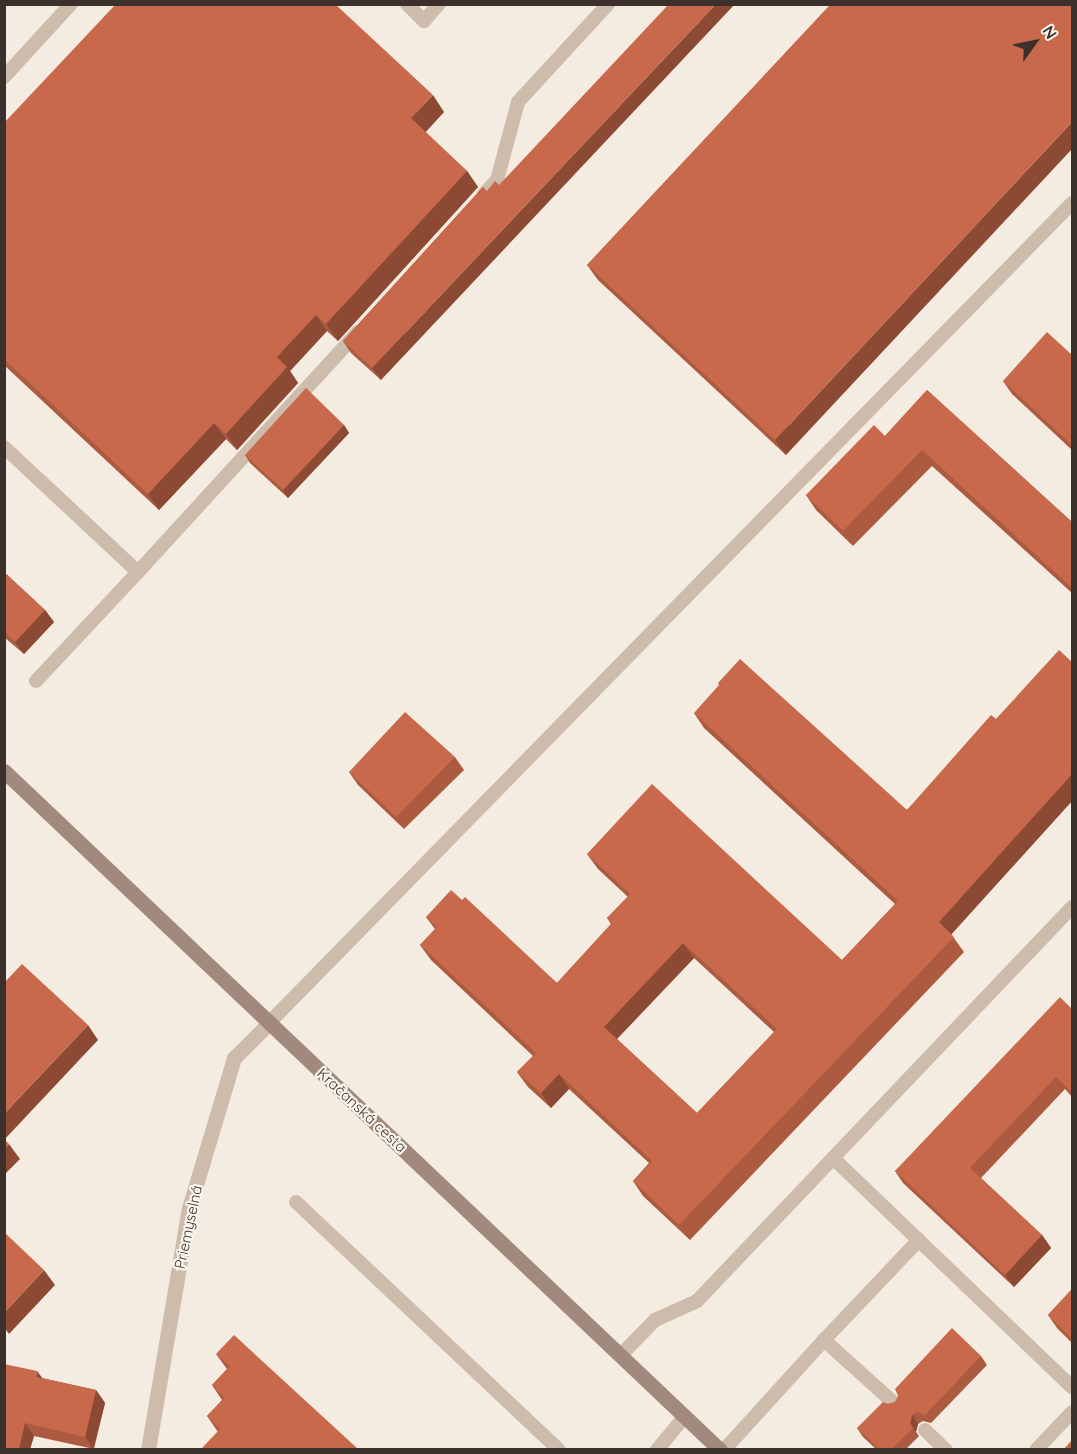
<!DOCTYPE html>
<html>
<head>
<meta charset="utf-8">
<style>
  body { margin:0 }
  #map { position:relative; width:1077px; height:1454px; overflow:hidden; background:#f4ebe1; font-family:Quicksand,sans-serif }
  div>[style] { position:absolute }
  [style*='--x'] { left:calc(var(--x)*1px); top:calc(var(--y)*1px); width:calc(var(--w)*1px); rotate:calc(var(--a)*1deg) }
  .lane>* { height:14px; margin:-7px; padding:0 7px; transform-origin:7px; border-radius:7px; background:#cdbbac }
  .street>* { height:15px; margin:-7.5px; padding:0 7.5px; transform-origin:7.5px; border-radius:7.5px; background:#cdbbac }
  .secondary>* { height:15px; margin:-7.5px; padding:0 7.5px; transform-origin:7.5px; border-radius:7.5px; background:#a18a7d }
  .wall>* { inset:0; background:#ac5a40 }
  .shaded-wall>* { inset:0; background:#8c4a34 }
  .building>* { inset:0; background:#c8694b }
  span { translate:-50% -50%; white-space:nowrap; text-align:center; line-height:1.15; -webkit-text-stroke:4.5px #fbf5ee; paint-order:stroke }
  .street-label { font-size:15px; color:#3b302b }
  .frame { position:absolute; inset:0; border:6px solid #3b302b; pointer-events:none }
  .north { position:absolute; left:1005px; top:12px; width:60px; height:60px; -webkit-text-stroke:4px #fbf5ee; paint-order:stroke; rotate:57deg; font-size:16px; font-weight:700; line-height:24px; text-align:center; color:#3b302b }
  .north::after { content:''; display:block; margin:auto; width:21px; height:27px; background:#3b302b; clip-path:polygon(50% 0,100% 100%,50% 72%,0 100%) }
</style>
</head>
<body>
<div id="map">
  <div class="lane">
    <div style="--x:407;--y:4;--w:24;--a:45"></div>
    <div style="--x:424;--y:21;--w:23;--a:-49"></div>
    <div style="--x:4;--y:77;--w:99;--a:-47.5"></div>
    <div style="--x:484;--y:194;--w:19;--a:-47"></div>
    <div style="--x:497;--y:180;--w:81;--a:-74.9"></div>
    <div style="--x:518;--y:102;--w:133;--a:-47.4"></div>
    <div style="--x:4;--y:447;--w:183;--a:43"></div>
    <div style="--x:138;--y:572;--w:326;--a:-47.5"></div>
    <div style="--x:36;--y:681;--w:149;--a:-46.9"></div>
    <div style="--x:1072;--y:907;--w:347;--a:133.6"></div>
    <div style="--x:833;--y:1158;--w:331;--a:43.8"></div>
    <div style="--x:270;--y:1022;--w:1146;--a:-45.6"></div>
    <div style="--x:296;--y:1202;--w:361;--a:43.3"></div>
    <div style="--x:824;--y:1340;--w:138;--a:-46.5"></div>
    <div style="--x:621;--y:1355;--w:49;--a:-45.8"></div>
    <div style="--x:655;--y:1320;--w:46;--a:-24.3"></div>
    <div style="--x:697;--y:1301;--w:197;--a:-46.4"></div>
    <div style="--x:925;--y:1430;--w:29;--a:44"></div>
    <div style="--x:657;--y:1450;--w:44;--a:-50.5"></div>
    <div style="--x:724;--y:1450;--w:149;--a:-47.7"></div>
    <div style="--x:824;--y:1340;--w:96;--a:42"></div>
    <div style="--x:1036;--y:1450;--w:52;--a:-46.5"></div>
  </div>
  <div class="street">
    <div style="--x:148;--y:1450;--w:245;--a:-80.4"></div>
    <div style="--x:189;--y:1208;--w:157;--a:-73.3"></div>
    <div style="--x:234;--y:1058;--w:51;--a:-45"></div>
  </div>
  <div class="secondary">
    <div style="--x:4;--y:771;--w:987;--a:43.48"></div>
  </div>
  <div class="wall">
    <div style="clip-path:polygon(831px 4px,786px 455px,598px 280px,587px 265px)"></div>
    <div style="clip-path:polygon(444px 112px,425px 132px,467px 171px,478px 187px,338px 341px,327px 331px,290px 371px,298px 383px,237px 450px,226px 439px,159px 510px,4px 365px,4px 123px)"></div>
    <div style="clip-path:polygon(483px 187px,381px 380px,351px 353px,343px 341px)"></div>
    <div style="clip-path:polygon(1072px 355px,1072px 450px,1012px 394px,1003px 381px)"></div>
    <div style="clip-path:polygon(927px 390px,1072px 522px,1072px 593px,932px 466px,853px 546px,816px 510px,806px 495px,885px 436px)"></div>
    <div style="clip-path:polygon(344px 425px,349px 433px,288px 498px,250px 463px,245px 455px)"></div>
    <div style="clip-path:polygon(4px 572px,45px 610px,54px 622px,24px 654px,4px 637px)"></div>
    <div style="clip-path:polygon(evenodd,1072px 662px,1072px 801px,951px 934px,964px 952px,690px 1240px,643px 1196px,633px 1181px,649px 1163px,569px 1089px,551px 1108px,528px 1087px,517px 1072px,533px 1056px,431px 960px,420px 945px,435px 929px,426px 917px,462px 900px,557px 983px,611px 924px,607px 918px,628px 897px,598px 869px,587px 854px,842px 960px,895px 904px,704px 728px,694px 713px,907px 810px,996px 719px,1072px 662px,694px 958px,774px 1032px,697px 1113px,617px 1039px,694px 958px)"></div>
    <div style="clip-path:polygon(455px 757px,464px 770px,404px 829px,358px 785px,349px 772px)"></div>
    <div style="clip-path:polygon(1072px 1009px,1072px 1097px,1065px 1089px,981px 1178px,1042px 1235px,1051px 1248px,1014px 1287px,903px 1183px,895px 1171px)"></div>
    <div style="clip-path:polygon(1072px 1289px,1072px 1343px,1057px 1328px,1048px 1315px)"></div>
    <div style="clip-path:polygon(216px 1354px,358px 1449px,218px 1432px,207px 1416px,222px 1400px,212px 1385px,227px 1369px)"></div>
    <div style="clip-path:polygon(981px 1356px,987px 1365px,931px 1423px,923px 1421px,918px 1424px,916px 1432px,919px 1436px,906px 1449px,876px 1449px,863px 1437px,857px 1428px,888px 1404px,895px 1402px)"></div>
    <div style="clip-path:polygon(42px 1378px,96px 1390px,105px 1403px,94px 1449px,34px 1436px,30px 1449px,4px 1449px)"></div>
  </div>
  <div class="shaded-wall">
    <div style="clip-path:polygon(716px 4px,735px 4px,381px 380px,372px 368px)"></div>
    <div style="clip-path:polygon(433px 95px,444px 112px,423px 135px,411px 118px)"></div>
    <div style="clip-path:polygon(1072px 122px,1072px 149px,786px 455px,775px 440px)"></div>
    <div style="clip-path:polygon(467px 171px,478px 187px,338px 341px,326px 324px)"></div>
    <div style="clip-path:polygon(316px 315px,327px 331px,290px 371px,298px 383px,237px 450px,226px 434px,277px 357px)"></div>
    <div style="clip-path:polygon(214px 423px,226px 439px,159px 510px,148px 494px)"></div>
    <div style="clip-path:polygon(344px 425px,349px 433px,288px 498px,283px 490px)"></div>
    <div style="clip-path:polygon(45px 610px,54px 622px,24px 654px,15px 642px)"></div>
    <div style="clip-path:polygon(1072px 774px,1072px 801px,949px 937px,939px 922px)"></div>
    <div style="clip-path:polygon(683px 943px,694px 958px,614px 1042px,604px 1027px)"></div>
    <div style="clip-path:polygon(88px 1025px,98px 1040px,4px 1140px,4px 1114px)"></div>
    <div style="clip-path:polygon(559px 1074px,569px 1089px,551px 1108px,541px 1093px)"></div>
    <div style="clip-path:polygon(9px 1144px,20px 1159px,4px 1175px,4px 1149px)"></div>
    <div style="clip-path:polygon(1042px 1235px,1051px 1248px,1014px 1287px,1005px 1275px)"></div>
    <div style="clip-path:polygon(44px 1270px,55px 1285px,9px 1334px,4px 1327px,4px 1313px)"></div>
    <div style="clip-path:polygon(37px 1371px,46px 1383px,36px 1377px)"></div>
    <div style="clip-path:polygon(96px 1390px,105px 1403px,93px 1449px,85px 1437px)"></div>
    <div style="clip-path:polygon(912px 1415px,918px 1424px,916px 1432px,919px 1436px,910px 1423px)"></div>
    <div style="clip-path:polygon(25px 1423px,34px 1436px,30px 1449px,19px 1449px)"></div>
  </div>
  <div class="building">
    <div style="clip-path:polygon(116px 4px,335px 4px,433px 95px,411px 118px,467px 171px,326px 324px,316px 315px,277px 357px,287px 367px,226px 434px,214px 423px,148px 494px,4px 359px,4px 123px)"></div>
    <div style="clip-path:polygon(669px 4px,716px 4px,372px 368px,343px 341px,483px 187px,487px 191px,495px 181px,499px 185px)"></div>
    <div style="clip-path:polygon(831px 4px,1072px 4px,1072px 122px,775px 440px,587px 265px)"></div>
    <div style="clip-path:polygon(1047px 332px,1072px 355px,1072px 445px,1003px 381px)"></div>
    <div style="clip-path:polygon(306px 388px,344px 425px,283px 490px,245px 455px)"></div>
    <div style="clip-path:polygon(927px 390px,1072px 522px,1072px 588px,922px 450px,843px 531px,806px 495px,874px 425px,885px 436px)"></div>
    <div style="clip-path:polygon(4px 572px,45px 610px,15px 642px,4px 632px)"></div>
    <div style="clip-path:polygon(evenodd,1059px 650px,1072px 662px,1072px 774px,939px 922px,954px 937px,679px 1225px,633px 1181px,652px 1161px,559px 1074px,541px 1093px,517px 1072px,536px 1053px,420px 945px,437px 927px,426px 917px,451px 890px,462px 900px,465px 897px,557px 983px,612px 923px,607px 918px,630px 894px,587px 854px,652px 784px,842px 960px,898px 901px,694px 713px,719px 685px,718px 683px,740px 659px,907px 810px,991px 715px,996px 719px,1059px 650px,683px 943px,777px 1029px,697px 1113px,604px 1027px,683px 943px)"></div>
    <div style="clip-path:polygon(405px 712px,455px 757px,396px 817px,349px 772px)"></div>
    <div style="clip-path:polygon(22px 964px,88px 1025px,4px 1114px,4px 983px)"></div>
    <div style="clip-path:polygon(1060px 997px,1072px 1009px,1072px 1092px,1056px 1077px,970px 1168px,1042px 1235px,1005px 1275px,895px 1171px)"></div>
    <div style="clip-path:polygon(4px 1139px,9px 1144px,4px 1149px)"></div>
    <div style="clip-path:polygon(4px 1232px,44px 1270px,4px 1313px)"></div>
    <div style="clip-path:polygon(1072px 1289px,1072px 1339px,1048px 1315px)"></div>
    <div style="clip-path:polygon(952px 1328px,981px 1356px,925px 1415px,917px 1412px,912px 1415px,910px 1423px,913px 1428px,892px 1449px,879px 1449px,857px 1428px,883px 1402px,888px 1404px,895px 1402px,898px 1396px,895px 1389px)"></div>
    <div style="clip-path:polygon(234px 1335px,358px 1449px,204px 1449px,202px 1448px,220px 1429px,207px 1416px,225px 1398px,212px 1385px,230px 1366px,216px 1354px)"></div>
    <div style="clip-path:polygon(4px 1364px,37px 1371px,36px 1377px,96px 1390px,85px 1437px,25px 1423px,19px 1449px,4px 1449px)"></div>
    <div style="clip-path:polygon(1072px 1440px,1072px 1449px,1064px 1449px)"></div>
  </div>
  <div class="street-label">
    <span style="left:362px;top:1110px;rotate:43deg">Kračanská cesta</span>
    <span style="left:188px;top:1227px;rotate:-78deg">Priemyselná</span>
  </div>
  <div class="frame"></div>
  <div class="north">N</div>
</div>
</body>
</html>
